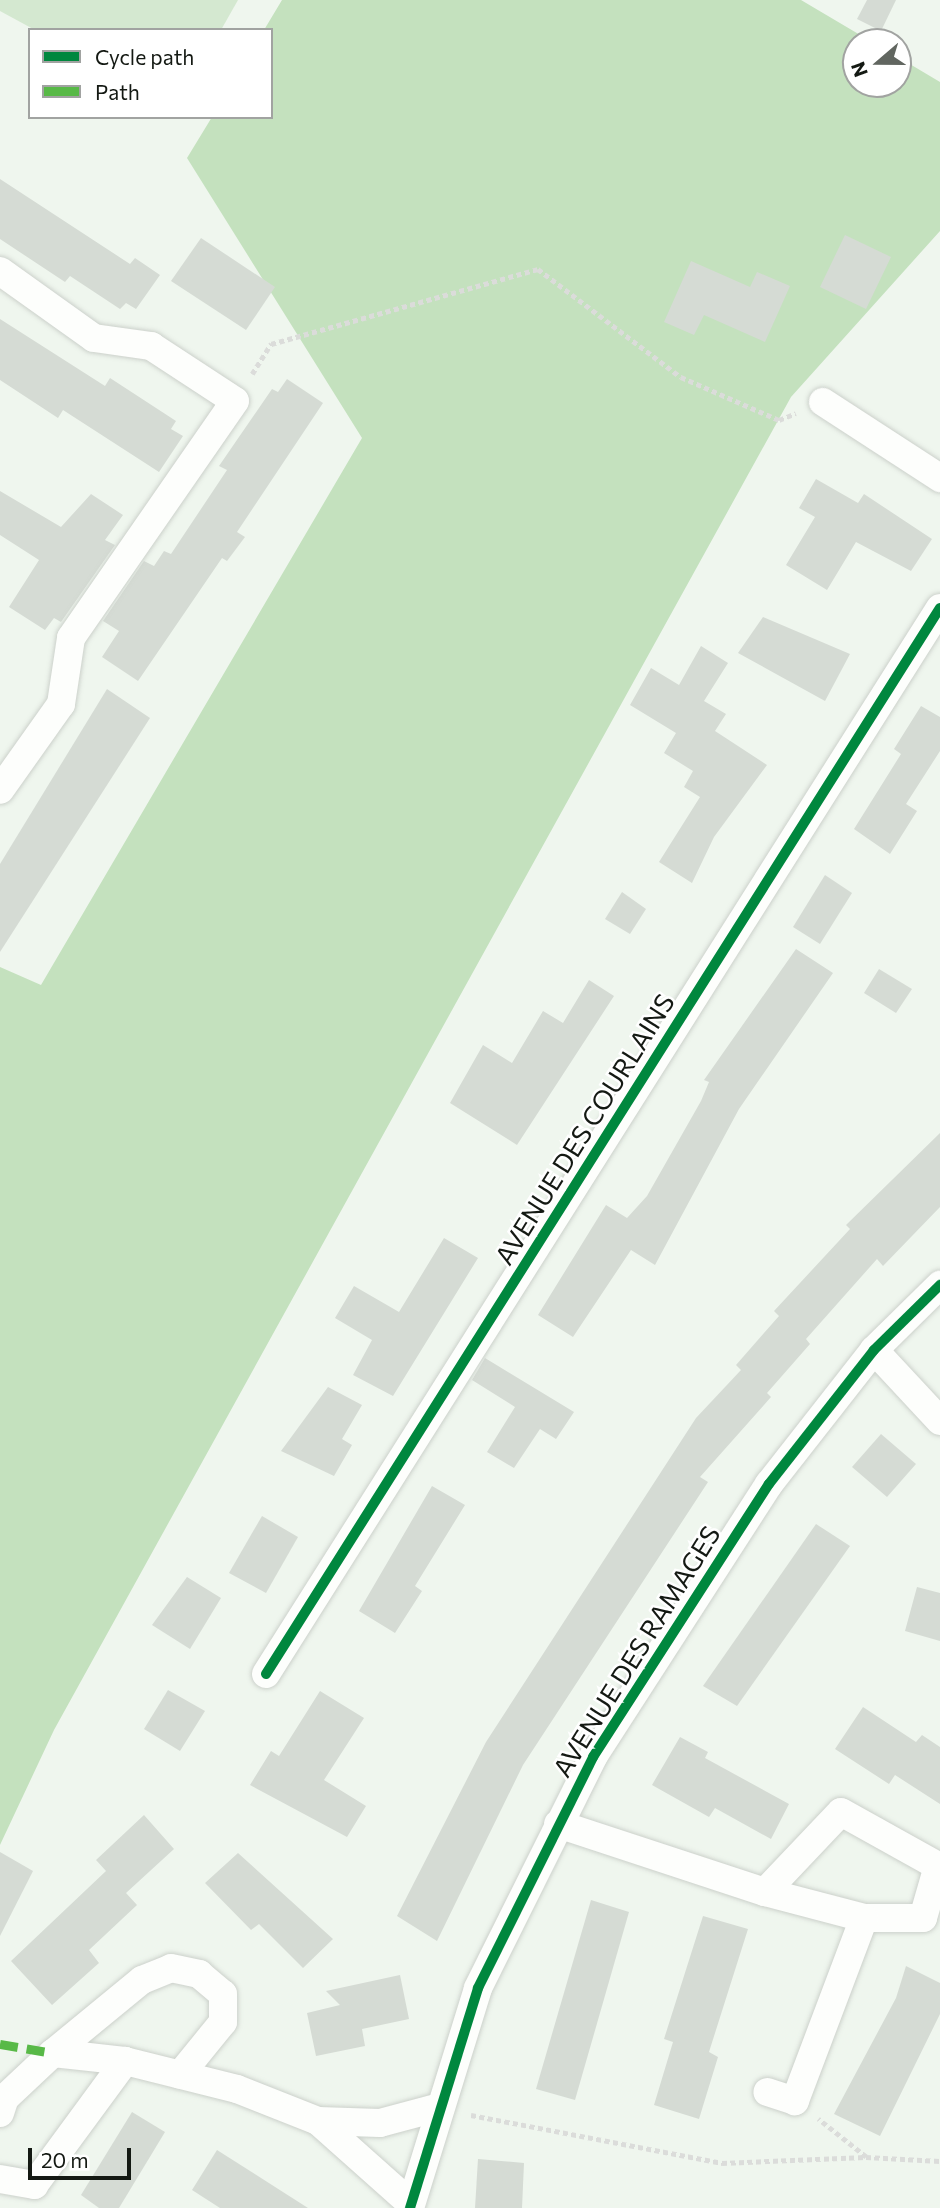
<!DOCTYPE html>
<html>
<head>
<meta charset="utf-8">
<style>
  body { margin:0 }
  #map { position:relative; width:940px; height:2208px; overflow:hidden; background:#eff6ee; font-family:Commissioner,sans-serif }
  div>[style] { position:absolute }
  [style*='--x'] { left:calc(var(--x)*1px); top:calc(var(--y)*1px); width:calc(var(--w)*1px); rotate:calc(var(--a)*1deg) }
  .green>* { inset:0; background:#d4e8d0 }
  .forest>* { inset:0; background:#c4e1be }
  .building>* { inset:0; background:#d5dbd4 }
  .path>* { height:4.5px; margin-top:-2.25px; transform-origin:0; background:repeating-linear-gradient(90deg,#dbdcda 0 5px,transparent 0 8.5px) }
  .roads { filter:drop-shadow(0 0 2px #ccd1cb) drop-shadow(0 0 2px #ccd1cb) }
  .minor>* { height:28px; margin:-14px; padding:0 14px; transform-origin:14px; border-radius:14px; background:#fdfefc }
  .quiet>* { height:9px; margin-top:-4.5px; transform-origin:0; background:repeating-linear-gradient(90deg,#58b947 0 18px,transparent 0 27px) }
  .cycleway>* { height:10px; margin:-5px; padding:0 5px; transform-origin:5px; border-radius:5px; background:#00873e }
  span { translate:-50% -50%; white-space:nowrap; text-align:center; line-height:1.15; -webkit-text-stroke:5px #fff; paint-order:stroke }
  .street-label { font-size:26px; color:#141913 }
  .legend { position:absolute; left:28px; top:28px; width:245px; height:91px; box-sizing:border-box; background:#fff; border:2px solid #a1a3a1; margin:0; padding:9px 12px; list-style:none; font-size:21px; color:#141913 }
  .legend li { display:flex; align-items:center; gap:14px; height:35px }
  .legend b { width:35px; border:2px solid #a1a3a1 }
  .north { position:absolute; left:842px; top:28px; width:70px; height:70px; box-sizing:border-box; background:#fff; border:2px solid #a1a3a1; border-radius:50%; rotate:250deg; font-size:19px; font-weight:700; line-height:28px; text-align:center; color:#141913 }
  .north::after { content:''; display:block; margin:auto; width:24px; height:32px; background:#616660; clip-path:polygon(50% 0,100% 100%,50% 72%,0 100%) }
  .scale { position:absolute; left:28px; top:2148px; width:103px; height:32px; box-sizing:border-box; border:4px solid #141913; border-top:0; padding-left:9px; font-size:21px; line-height:24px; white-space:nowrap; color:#141913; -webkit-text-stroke:5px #fff; paint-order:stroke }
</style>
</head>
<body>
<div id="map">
  <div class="green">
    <div style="clip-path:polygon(0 0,238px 0,221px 30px,35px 30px,0 11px)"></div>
  </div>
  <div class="forest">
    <div style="clip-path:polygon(282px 0,801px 0,872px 42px,856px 42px,856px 84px,898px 84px,898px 57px,940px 82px,940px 231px,791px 397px,54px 1730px,0 1845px,0 967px,41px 985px,362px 438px,187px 158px,212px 117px,271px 117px,271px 30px,264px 30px)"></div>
  </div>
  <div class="building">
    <div style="clip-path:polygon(867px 0,896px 0,881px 31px,857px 19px)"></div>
    <div style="clip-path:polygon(0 179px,130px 264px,135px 258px,160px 275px,136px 309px,126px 303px,120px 309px,70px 276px,65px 282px,0 239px)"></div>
    <div style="clip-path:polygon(845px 235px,891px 257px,866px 309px,820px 287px)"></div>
    <div style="clip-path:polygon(201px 238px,275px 287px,246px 330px,171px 281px)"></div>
    <div style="clip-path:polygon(691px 261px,750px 287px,757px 272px,790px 286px,765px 342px,704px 315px,694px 335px,664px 322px)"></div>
    <div style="clip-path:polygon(0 319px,105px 386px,110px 378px,176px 421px,171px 429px,183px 436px,159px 472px,63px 410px,58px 418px,0 380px)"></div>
    <div style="clip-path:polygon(287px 379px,323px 403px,237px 532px,245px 537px,227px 561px,222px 558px,138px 681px,102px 657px,119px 631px,103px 621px,144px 561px,154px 566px,164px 551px,171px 554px,227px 470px,219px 466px,272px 389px,278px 392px)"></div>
    <div style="clip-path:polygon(816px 479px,858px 503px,864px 494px,932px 539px,911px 571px,856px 542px,827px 590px,786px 565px,815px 517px,799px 508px)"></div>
    <div style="clip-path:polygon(0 491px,61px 527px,91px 494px,123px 515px,105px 540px,115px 545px,61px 622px,54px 618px,45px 630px,9px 607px,39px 560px,0 535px)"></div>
    <div style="clip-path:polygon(763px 617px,850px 654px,825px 701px,738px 653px)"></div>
    <div style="clip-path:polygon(701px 646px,728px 663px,704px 701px,726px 714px,715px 731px,767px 765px,714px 837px,692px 883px,659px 862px,700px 797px,684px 787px,693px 771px,664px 753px,676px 733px,630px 705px,651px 668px,679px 685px)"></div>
    <div style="clip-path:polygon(107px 689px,150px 718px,0 952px,0 864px)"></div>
    <div style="clip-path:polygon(921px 706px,940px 717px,940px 751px,906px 804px,917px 811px,890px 854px,854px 829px,901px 754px,894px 749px)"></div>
    <div style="clip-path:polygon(825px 875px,852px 893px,820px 944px,793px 927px)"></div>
    <div style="clip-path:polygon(622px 892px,646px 909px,630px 934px,605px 919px)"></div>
    <div style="clip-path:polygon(796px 949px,833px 973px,739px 1109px,655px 1265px,631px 1250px,573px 1337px,538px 1315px,606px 1205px,627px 1218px,647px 1196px,701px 1101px,709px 1082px,704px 1080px)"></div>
    <div style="clip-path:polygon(879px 969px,912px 989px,896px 1013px,864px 993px)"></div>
    <div style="clip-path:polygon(589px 980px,614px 996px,517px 1145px,450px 1103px,483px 1045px,512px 1063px,543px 1011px,563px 1023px)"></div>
    <div style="clip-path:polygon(940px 1133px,940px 1207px,883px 1266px,877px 1259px,806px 1339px,810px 1344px,767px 1393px,771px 1397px,700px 1477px,708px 1482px,523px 1765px,437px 1941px,397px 1916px,486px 1742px,696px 1418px,741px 1370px,736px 1365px,779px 1316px,774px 1311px,850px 1229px,846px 1225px)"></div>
    <div style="clip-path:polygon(444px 1238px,478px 1258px,393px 1396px,353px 1375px,372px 1340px,335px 1318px,354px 1286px,399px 1312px)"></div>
    <div style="clip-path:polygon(485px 1358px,574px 1412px,556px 1439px,540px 1429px,514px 1468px,487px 1452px,515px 1407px,472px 1380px)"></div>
    <div style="clip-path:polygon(328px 1387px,362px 1405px,342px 1439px,352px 1445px,334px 1476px,281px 1451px)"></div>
    <div style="clip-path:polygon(881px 1434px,916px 1464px,887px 1497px,852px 1467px)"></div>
    <div style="clip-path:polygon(432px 1486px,465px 1505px,415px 1586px,422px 1591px,395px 1633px,359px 1611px)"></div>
    <div style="clip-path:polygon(262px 1516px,298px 1537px,266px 1593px,229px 1573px)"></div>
    <div style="clip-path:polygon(816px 1524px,850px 1546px,737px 1706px,703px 1686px)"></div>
    <div style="clip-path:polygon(187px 1577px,221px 1598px,190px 1649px,152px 1625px)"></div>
    <div style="clip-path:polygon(917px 1587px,940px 1593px,940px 1641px,905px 1631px)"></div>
    <div style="clip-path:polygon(168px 1690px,205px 1711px,180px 1751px,144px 1729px)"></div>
    <div style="clip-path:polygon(320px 1691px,364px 1718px,324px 1780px,366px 1806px,347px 1837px,250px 1785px,271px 1751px,279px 1756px)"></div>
    <div style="clip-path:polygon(863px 1707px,916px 1742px,922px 1735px,940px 1747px,940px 1804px,895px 1775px,889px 1784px,835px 1749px)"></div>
    <div style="clip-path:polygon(680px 1737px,708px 1752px,705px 1758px,789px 1804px,771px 1839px,715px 1808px,709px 1817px,652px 1785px)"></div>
    <div style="clip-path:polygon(144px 1815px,174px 1849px,126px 1893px,137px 1905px,89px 1950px,99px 1963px,52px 2005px,11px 1961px,106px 1871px,96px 1860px)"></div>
    <div style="clip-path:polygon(0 1852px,33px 1871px,0 1936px)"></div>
    <div style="clip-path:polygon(238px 1853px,333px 1939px,303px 1968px,259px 1924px,251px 1930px,205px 1883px)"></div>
    <div style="clip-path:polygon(591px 1900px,629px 1912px,575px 2100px,536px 2089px)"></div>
    <div style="clip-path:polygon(703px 1916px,748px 1929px,709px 2052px,718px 2057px,699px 2119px,654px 2105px,673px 2042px,664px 2039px)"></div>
    <div style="clip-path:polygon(906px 1966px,940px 1983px,940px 2014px,880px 2136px,834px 2114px,896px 1998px)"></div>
    <div style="clip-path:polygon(400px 1975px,409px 2019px,362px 2029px,365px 2046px,316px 2056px,307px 2013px,340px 2005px,326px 1991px)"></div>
    <div style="clip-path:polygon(132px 2112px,165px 2132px,119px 2208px,99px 2208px,81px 2195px)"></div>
    <div style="clip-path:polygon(217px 2150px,308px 2208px,220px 2208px,192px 2190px)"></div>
    <div style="clip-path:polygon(478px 2159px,524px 2163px,522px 2208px,475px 2208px)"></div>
  </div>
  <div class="path">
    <div style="--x:252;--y:374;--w:36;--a:-58"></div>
    <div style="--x:271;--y:344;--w:277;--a:-15.7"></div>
    <div style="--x:538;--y:269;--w:179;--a:37.1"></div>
    <div style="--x:681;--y:377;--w:107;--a:23.7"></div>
    <div style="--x:779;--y:420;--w:18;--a:-22"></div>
    <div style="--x:471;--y:2115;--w:256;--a:10.8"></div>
    <div style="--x:722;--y:2163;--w:144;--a:-2.4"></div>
    <div style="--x:866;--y:2157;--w:61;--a:-141.6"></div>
    <div style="--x:866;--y:2157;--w:74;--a:3.1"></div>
  </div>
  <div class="roads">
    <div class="minor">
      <div style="--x:0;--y:271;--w:115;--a:35.5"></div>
      <div style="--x:94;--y:338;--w:58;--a:8"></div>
      <div style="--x:151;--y:346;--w:100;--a:33.2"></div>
      <div style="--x:235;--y:401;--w:288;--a:124.7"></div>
      <div style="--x:71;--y:638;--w:67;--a:98.6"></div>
      <div style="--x:61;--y:704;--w:105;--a:125.3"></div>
      <div style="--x:823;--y:402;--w:140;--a:33"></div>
      <div style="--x:874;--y:1350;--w:97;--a:47.1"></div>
      <div style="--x:266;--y:1674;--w:1261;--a:-57.7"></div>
      <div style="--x:558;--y:1824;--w:218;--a:18.2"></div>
      <div style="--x:765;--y:1892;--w:110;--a:-46.5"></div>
      <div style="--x:841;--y:1812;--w:111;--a:29.1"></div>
      <div style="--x:938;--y:1866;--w:54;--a:106.1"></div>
      <div style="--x:923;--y:1918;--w:59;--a:180"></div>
      <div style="--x:864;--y:1918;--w:196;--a:110.7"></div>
      <div style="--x:795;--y:2101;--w:29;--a:-162"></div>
      <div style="--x:765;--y:1892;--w:102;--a:14.7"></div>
      <div style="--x:53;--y:2053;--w:115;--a:-39.4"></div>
      <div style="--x:142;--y:1980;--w:31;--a:-22"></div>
      <div style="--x:171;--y:1968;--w:29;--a:12"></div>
      <div style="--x:199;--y:1974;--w:31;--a:40"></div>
      <div style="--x:223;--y:1994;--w:28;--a:90"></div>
      <div style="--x:223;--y:2022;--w:68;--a:129.1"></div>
      <div style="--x:0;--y:2113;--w:16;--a:-72"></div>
      <div style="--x:5;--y:2098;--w:66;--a:-43.2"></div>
      <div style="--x:53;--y:2053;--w:72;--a:6.3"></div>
      <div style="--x:125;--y:2061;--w:115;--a:14"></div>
      <div style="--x:237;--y:2089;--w:87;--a:21.6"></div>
      <div style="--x:318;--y:2121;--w:123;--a:41.7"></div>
      <div style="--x:318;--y:2121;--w:62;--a:1.8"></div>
      <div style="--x:380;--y:2123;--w:58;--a:-15"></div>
      <div style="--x:0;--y:2179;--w:35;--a:10"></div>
      <div style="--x:34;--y:2185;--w:154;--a:-53.7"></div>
      <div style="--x:410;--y:2208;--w:230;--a:-72.8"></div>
      <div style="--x:478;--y:1988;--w:258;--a:-63.5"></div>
      <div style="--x:593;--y:1757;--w:325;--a:-57.2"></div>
      <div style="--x:769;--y:1484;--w:170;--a:-51.9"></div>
      <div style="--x:874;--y:1350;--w:93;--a:-44.6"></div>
    </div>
  </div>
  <div class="quiet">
    <div style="--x:0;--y:2044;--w:54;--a:9.6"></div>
  </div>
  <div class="cycleway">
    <div style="--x:266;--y:1674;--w:1261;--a:-57.7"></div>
    <div style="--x:410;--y:2208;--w:230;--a:-72.8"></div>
    <div style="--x:478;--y:1988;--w:258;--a:-63.5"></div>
    <div style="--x:593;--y:1757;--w:325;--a:-57.2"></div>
    <div style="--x:769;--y:1484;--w:170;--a:-51.9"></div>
    <div style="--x:874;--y:1350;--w:93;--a:-44.6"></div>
  </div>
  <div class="street-label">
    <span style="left:584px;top:1129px;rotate:-58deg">AVENUE DES COURLAINS</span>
    <span style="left:636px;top:1651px;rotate:-58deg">AVENUE DES RAMAGES</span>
  </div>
  <ul class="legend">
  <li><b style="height:9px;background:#00873e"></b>Cycle path</li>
  <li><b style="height:9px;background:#58b947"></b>Path</li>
  </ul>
  <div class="north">N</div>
  <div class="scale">20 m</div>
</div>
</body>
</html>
